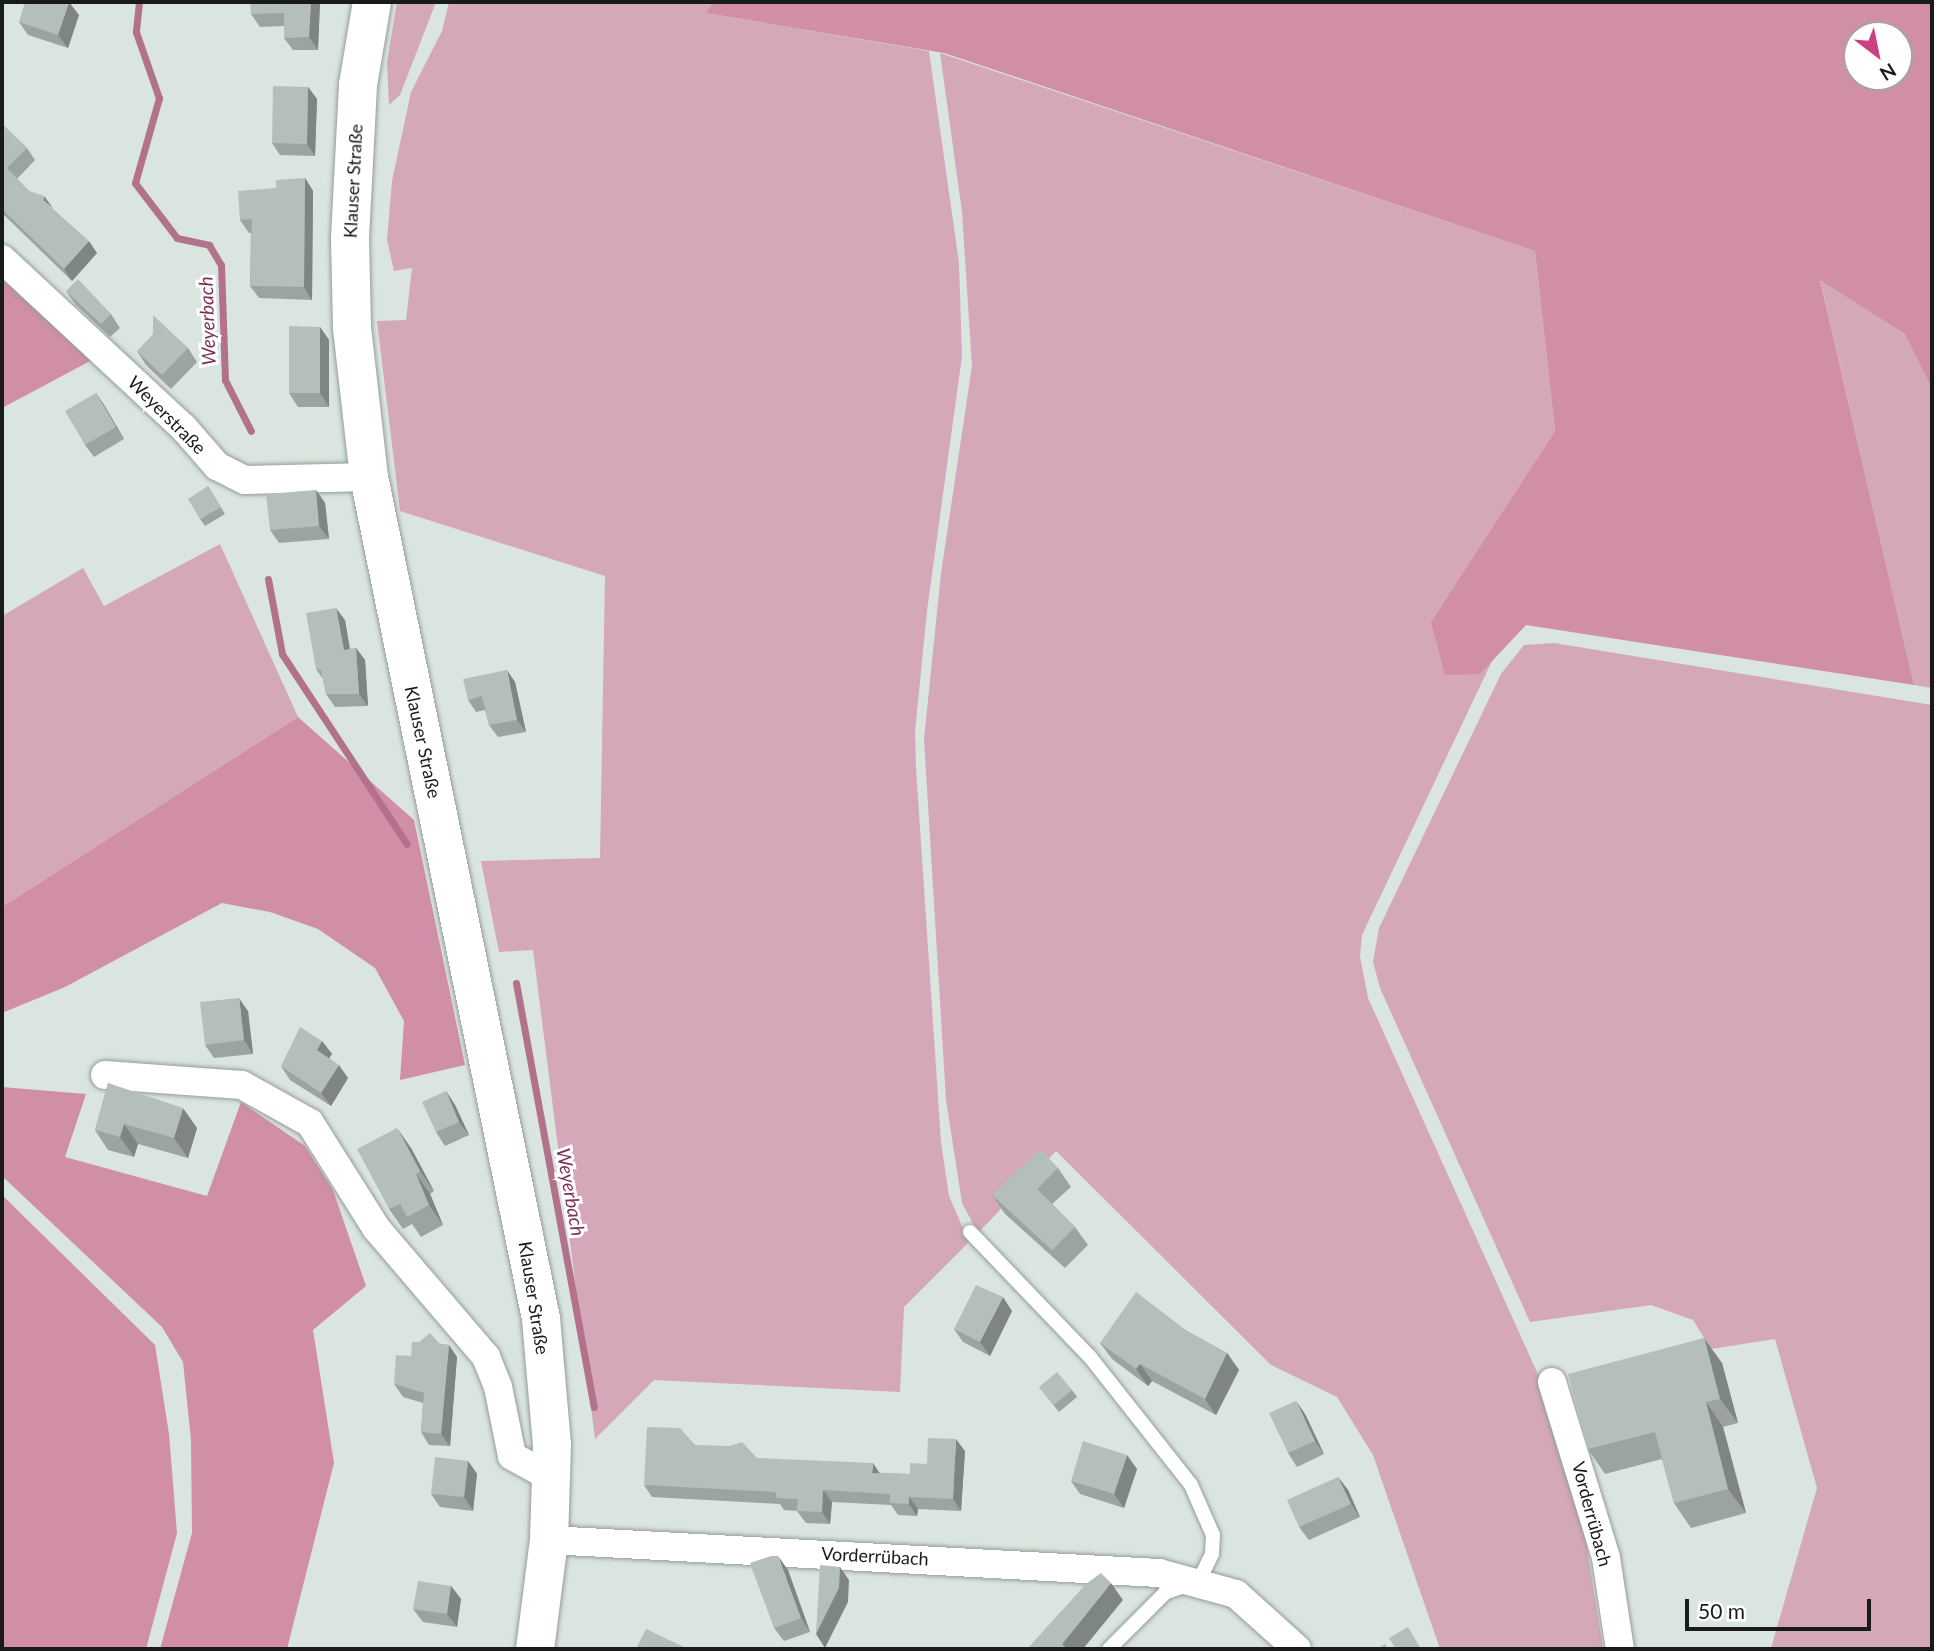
<!DOCTYPE html>
<html>
<head>
<meta charset="utf-8">
<style>
  body { margin:0 }
  #map { position:relative; width:1934px; height:1651px; overflow:hidden; background:#dbe5df; font-family:Lato,sans-serif }
  div>[style] { position:absolute }
  [style*='--x'] { left:calc(var(--x)*1px); top:calc(var(--y)*1px); width:calc(var(--w)*1px); rotate:calc(var(--a)*1deg) }
  .green>* { inset:0; background:#d4a8b8 }
  .forest>* { inset:0; background:#d08ea7 }
  .stream>* { height:7px; margin:-3.5px; padding:0 3.5px; transform-origin:3.5px; border-radius:3.5px; background:#b2728b }
  .roads { filter:drop-shadow(0 0 2px #949e97) drop-shadow(0 0 2px #949e97) }
  .lane>* { height:14px; margin:-7px; padding:0 7px; transform-origin:7px; border-radius:7px; background:#fff }
  .street>* { height:28px; margin:-14px; padding:0 14px; transform-origin:14px; border-radius:14px; background:#fff }
  .secondary>* { height:38px; margin:-19px; padding:0 19px; transform-origin:19px; border-radius:19px; background:#fff }
  .wall>* { inset:0; background:#9ca49f }
  .shaded-wall>* { inset:0; background:#7f8682 }
  .building>* { inset:0; background:#b5bfb9 }
  span { translate:-50% -50%; white-space:nowrap; text-align:center; line-height:1.15; -webkit-text-stroke:6px #fff; paint-order:stroke }
  .street-label { font-size:18px; color:#181b19 }
  .water-label { font-size:19px; color:#7f3054; font-style:italic }
  .frame { position:absolute; inset:0; border:4px solid #181b19; pointer-events:none }
  .north { position:absolute; left:1843px; top:21px; width:70px; height:70px; box-sizing:border-box; background:#fff; border:2px solid #a3a4a3; border-radius:50%; rotate:148deg; font-size:19px; font-weight:700; line-height:28px; text-align:center; color:#181b19 }
  .north::after { content:''; display:block; margin:auto; width:24px; height:32px; background:#c94282; clip-path:polygon(50% 0,100% 100%,50% 72%,0 100%) }
  .scale { position:absolute; left:1685px; top:1599px; width:186px; height:32px; box-sizing:border-box; border:4px solid #181b19; border-top:0; padding-left:9px; font-size:21px; line-height:24px; white-space:nowrap; color:#181b19; -webkit-text-stroke:5px #fff; paint-order:stroke }
</style>
</head>
<body>
<div id="map">
  <div class="green">
    <div style="clip-path:polygon(397px 2px,436px 2px,400px 95px,389px 105px,387px 62px)"></div>
    <div style="clip-path:polygon(449px 2px,713px 2px,706px 13px,929px 51px,959px 263px,962px 356px,927px 611px,915px 732px,916px 768px,941px 1142px,949px 1196px,969px 1242px,904px 1307px,900px 1392px,654px 1380px,595px 1439px,533px 950px,499px 952px,481px 861px,600px 858px,605px 576px,400px 511px,377px 321px,406px 320px,412px 268px,394px 271px,387px 240px,392px 181px,411px 92px,442px 31px)"></div>
    <div style="clip-path:polygon(940px 53px,1535px 251px,1555px 431px,1432px 621px,1480px 674px,1492px 661px,1362px 935px,1360px 956px,1368px 998px,1541px 1381px,1586px 1542px,1603px 1649px,1440px 1649px,1373px 1455px,1337px 1397px,1271px 1365px,1056px 1151px,978px 1233px,962px 1203px,946px 1100px,924px 739px,941px 573px,972px 366px,962px 212px)"></div>
    <div style="clip-path:polygon(1820px 279px,1905px 334px,1932px 389px,1932px 688px,1914px 685px)"></div>
    <div style="clip-path:polygon(220px 544px,298px 717px,2px 907px,2px 616px,83px 568px,104px 606px)"></div>
    <div style="clip-path:polygon(1554px 643px,1932px 705px,1932px 1649px,1641px 1649px,1771px 1648px,1817px 1488px,1775px 1339px,1711px 1349px,1693px 1320px,1651px 1305px,1530px 1322px,1380px 988px,1373px 962px,1379px 928px,1501px 674px,1524px 645px)"></div>
  </div>
  <div class="forest">
    <div style="clip-path:polygon(evenodd,713px 2px,1932px 2px,1932px 389px,1905px 334px,1820px 280px,1914px 685px,1526px 625px,1480px 674px,1445px 675px,1431px 622px,1555px 431px,1535px 251px,944px 53px,706px 13px,713px 2px,1857px 35px,1899px 35px,1899px 77px,1857px 77px,1857px 35px)"></div>
    <div style="clip-path:polygon(2px 270px,94px 359px,2px 408px)"></div>
    <div style="clip-path:polygon(298px 717px,414px 820px,465px 1065px,400px 1080px,404px 1021px,375px 968px,318px 929px,270px 912px,222px 903px,65px 987px,2px 1013px,2px 907px)"></div>
    <div style="clip-path:polygon(2px 1087px,86px 1094px,65px 1157px,207px 1196px,241px 1102px,305px 1146px,333px 1190px,366px 1286px,313px 1330px,334px 1463px,287px 1649px,160px 1649px,192px 1533px,191px 1440px,183px 1362px,162px 1327px,2px 1176px)"></div>
    <div style="clip-path:polygon(2px 1195px,155px 1345px,169px 1434px,177px 1533px,146px 1649px,2px 1649px)"></div>
  </div>
  <div class="stream">
    <div style="--x:139;--y:2;--w:30;--a:96"></div>
    <div style="--x:136;--y:32;--w:70;--a:70.8"></div>
    <div style="--x:159;--y:98;--w:88;--a:105.8"></div>
    <div style="--x:135;--y:183;--w:69;--a:52.6"></div>
    <div style="--x:177;--y:238;--w:33;--a:12"></div>
    <div style="--x:209;--y:245;--w:23;--a:59"></div>
    <div style="--x:221;--y:265;--w:115;--a:88"></div>
    <div style="--x:225;--y:380;--w:57;--a:63"></div>
    <div style="--x:268;--y:579;--w:76;--a:79.4"></div>
    <div style="--x:282;--y:654;--w:227;--a:56.7"></div>
    <div style="--x:516;--y:983;--w:431;--a:79.6"></div>
  </div>
  <div class="roads">
    <div class="lane">
      <div style="--x:970;--y:1232;--w:173;--a:46.2"></div>
      <div style="--x:1090;--y:1357;--w:163;--a:51.7"></div>
      <div style="--x:1191;--y:1485;--w:55;--a:66.3"></div>
      <div style="--x:1213;--y:1535;--w:19;--a:93"></div>
      <div style="--x:1212;--y:1554;--w:30;--a:116"></div>
      <div style="--x:1199;--y:1581;--w:36;--a:161"></div>
      <div style="--x:1165;--y:1593;--w:79;--a:135"></div>
    </div>
    <div class="street">
      <div style="--x:2;--y:259;--w:247;--a:42.9"></div>
      <div style="--x:183;--y:427;--w:52;--a:48.9"></div>
      <div style="--x:217;--y:466;--w:31;--a:27"></div>
      <div style="--x:245;--y:480;--w:124;--a:-1.4"></div>
      <div style="--x:105;--y:1075;--w:137;--a:4.2"></div>
      <div style="--x:242;--y:1085;--w:78;--a:29.2"></div>
      <div style="--x:310;--y:1123;--w:124;--a:57.8"></div>
      <div style="--x:376;--y:1228;--w:170;--a:49.5"></div>
      <div style="--x:486;--y:1357;--w:32;--a:68"></div>
      <div style="--x:498;--y:1387;--w:70;--a:78.5"></div>
      <div style="--x:512;--y:1456;--w:43;--a:28.9"></div>
      <div style="--x:1552;--y:1382;--w:184;--a:72.9"></div>
      <div style="--x:1606;--y:1558;--w:92;--a:81.3"></div>
      <div style="--x:549;--y:1540;--w:611;--a:3.1"></div>
      <div style="--x:1159;--y:1573;--w:80;--a:15.3"></div>
      <div style="--x:1236;--y:1594;--w:82;--a:42"></div>
    </div>
    <div class="secondary">
      <div style="--x:372;--y:2;--w:84;--a:99.6"></div>
      <div style="--x:358;--y:85;--w:154;--a:93"></div>
      <div style="--x:350;--y:239;--w:89;--a:88.7"></div>
      <div style="--x:352;--y:328;--w:150;--a:83.5"></div>
      <div style="--x:369;--y:477;--w:859;--a:78.45"></div>
      <div style="--x:541;--y:1319;--w:126;--a:85"></div>
      <div style="--x:552;--y:1445;--w:95;--a:91.8"></div>
      <div style="--x:549;--y:1540;--w:110;--a:97.3"></div>
    </div>
  </div>
  <div class="wall">
    <div style="clip-path:polygon(320px 2px,318px 50px,293px 50px,284px 38px,284px 26px,260px 27px,251px 14px)"></div>
    <div style="clip-path:polygon(79px 15px,68px 48px,28px 35px,19px 22px)"></div>
    <div style="clip-path:polygon(308px 87px,317px 99px,315px 156px,280px 155px,272px 143px)"></div>
    <div style="clip-path:polygon(2px 124px,27px 148px,35px 160px,17px 179px,29px 191px,53px 209px,97px 253px,72px 281px,2px 213px)"></div>
    <div style="clip-path:polygon(305px 178px,313px 191px,312px 300px,259px 298px,250px 286px,251px 233px,249px 233px,240px 220px)"></div>
    <div style="clip-path:polygon(66px 291px,111px 314px,120px 328px,110px 337px,75px 304px)"></div>
    <div style="clip-path:polygon(320px 327px,329px 340px,329px 407px,298px 407px,289px 393px)"></div>
    <div style="clip-path:polygon(188px 348px,197px 362px,171px 389px,146px 365px,137px 351px)"></div>
    <div style="clip-path:polygon(96px 393px,104px 405px,124px 439px,94px 457px,85px 445px)"></div>
    <div style="clip-path:polygon(208px 486px,225px 514px,205px 526px,200px 519px)"></div>
    <div style="clip-path:polygon(316px 490px,325px 503px,329px 539px,279px 543px,270px 530px)"></div>
    <div style="clip-path:polygon(345px 620px,350px 649px,356px 648px,365px 660px,368px 706px,335px 707px,326px 694px,323px 679px,316px 669px)"></div>
    <div style="clip-path:polygon(515px 682px,526px 732px,498px 737px,489px 725px,485px 710px,476px 712px,468px 700px)"></div>
    <div style="clip-path:polygon(248px 1011px,253px 1054px,214px 1058px,205px 1045px)"></div>
    <div style="clip-path:polygon(322px 1041px,332px 1054px,329px 1058px,348px 1078px,331px 1106px,290px 1080px,281px 1066px)"></div>
    <div style="clip-path:polygon(108px 1083px,197px 1128px,188px 1158px,138px 1144px,134px 1157px,108px 1150px,95px 1130px)"></div>
    <div style="clip-path:polygon(446px 1091px,455px 1105px,469px 1135px,445px 1146px,436px 1132px)"></div>
    <div style="clip-path:polygon(411px 1148px,434px 1191px,430px 1194px,443px 1225px,421px 1237px,412px 1224px,403px 1229px,389px 1209px)"></div>
    <div style="clip-path:polygon(1058px 1168px,1071px 1187px,1052px 1204px,1075px 1227px,1088px 1245px,1065px 1268px,1005px 1214px,992px 1195px)"></div>
    <div style="clip-path:polygon(1012px 1311px,990px 1356px,963px 1342px,954px 1329px)"></div>
    <div style="clip-path:polygon(1187px 1331px,1227px 1353px,1239px 1370px,1216px 1415px,1152px 1381px,1148px 1386px,1112px 1359px,1100px 1343px)"></div>
    <div style="clip-path:polygon(440px 1344px,449px 1345px,457px 1357px,450px 1446px,429px 1445px,421px 1432px,423px 1403px,403px 1397px,394px 1384px,411px 1356px)"></div>
    <div style="clip-path:polygon(1722px 1363px,1738px 1423px,1723px 1427px,1746px 1513px,1691px 1528px,1674px 1503px,1662px 1459px,1605px 1474px,1588px 1449px)"></div>
    <div style="clip-path:polygon(1039px 1387px,1072px 1390px,1077px 1397px,1059px 1412px)"></div>
    <div style="clip-path:polygon(1305px 1414px,1324px 1454px,1297px 1467px,1288px 1453px)"></div>
    <div style="clip-path:polygon(695px 1445px,757px 1458px,880px 1473px,910px 1474px,927px 1464px,965px 1451px,961px 1511px,918px 1509px,917px 1516px,898px 1515px,891px 1505px,832px 1502px,830px 1524px,806px 1523px,797px 1511px,784px 1510px,780px 1504px,652px 1497px,644px 1485px)"></div>
    <div style="clip-path:polygon(468px 1461px,477px 1474px,473px 1511px,440px 1507px,431px 1494px)"></div>
    <div style="clip-path:polygon(1137px 1469px,1124px 1508px,1080px 1494px,1071px 1481px)"></div>
    <div style="clip-path:polygon(1338px 1477px,1348px 1490px,1360px 1517px,1309px 1540px,1299px 1527px)"></div>
    <div style="clip-path:polygon(788px 1570px,810px 1632px,784px 1641px,774px 1628px)"></div>
    <div style="clip-path:polygon(451px 1586px,461px 1599px,457px 1627px,423px 1622px,413px 1609px)"></div>
  </div>
  <div class="shaded-wall">
    <div style="clip-path:polygon(69px 2px,79px 15px,68px 48px,58px 35px)"></div>
    <div style="clip-path:polygon(311px 2px,320px 2px,318px 50px,309px 37px)"></div>
    <div style="clip-path:polygon(308px 87px,317px 99px,315px 156px,307px 144px)"></div>
    <div style="clip-path:polygon(305px 178px,313px 191px,312px 300px,304px 287px)"></div>
    <div style="clip-path:polygon(44px 196px,53px 208px,44px 201px)"></div>
    <div style="clip-path:polygon(89px 241px,97px 253px,72px 281px,64px 269px)"></div>
    <div style="clip-path:polygon(320px 327px,329px 340px,329px 407px,320px 393px)"></div>
    <div style="clip-path:polygon(96px 393px,104px 405px,124px 439px,116px 427px)"></div>
    <div style="clip-path:polygon(316px 490px,325px 503px,329px 539px,319px 526px)"></div>
    <div style="clip-path:polygon(336px 608px,345px 620px,352px 663px,344px 650px)"></div>
    <div style="clip-path:polygon(356px 648px,365px 660px,368px 706px,359px 694px)"></div>
    <div style="clip-path:polygon(507px 670px,515px 682px,526px 732px,517px 720px)"></div>
    <div style="clip-path:polygon(239px 998px,248px 1011px,253px 1054px,244px 1040px)"></div>
    <div style="clip-path:polygon(322px 1041px,332px 1054px,326px 1063px,317px 1050px)"></div>
    <div style="clip-path:polygon(339px 1065px,348px 1078px,331px 1106px,321px 1093px)"></div>
    <div style="clip-path:polygon(446px 1091px,455px 1105px,469px 1135px,459px 1122px)"></div>
    <div style="clip-path:polygon(183px 1108px,197px 1128px,188px 1158px,174px 1138px)"></div>
    <div style="clip-path:polygon(124px 1124px,138px 1144px,134px 1157px,120px 1137px)"></div>
    <div style="clip-path:polygon(397px 1128px,411px 1148px,434px 1191px,420px 1171px)"></div>
    <div style="clip-path:polygon(416px 1174px,430px 1194px,443px 1225px,429px 1205px)"></div>
    <div style="clip-path:polygon(1003px 1297px,1012px 1311px,990px 1356px,980px 1342px)"></div>
    <div style="clip-path:polygon(1704px 1338px,1722px 1363px,1738px 1423px,1720px 1399px)"></div>
    <div style="clip-path:polygon(449px 1345px,457px 1357px,450px 1446px,441px 1434px)"></div>
    <div style="clip-path:polygon(1227px 1353px,1239px 1370px,1216px 1415px,1205px 1399px)"></div>
    <div style="clip-path:polygon(1140px 1364px,1152px 1381px,1148px 1386px,1136px 1369px)"></div>
    <div style="clip-path:polygon(1296px 1401px,1305px 1414px,1324px 1454px,1315px 1441px)"></div>
    <div style="clip-path:polygon(1706px 1402px,1723px 1427px,1746px 1513px,1728px 1489px)"></div>
    <div style="clip-path:polygon(956px 1439px,965px 1451px,961px 1511px,953px 1499px)"></div>
    <div style="clip-path:polygon(1127px 1455px,1137px 1469px,1124px 1508px,1114px 1494px)"></div>
    <div style="clip-path:polygon(468px 1461px,477px 1474px,473px 1511px,464px 1497px)"></div>
    <div style="clip-path:polygon(873px 1463px,881px 1475px,872px 1473px)"></div>
    <div style="clip-path:polygon(1338px 1477px,1348px 1490px,1360px 1517px,1351px 1504px)"></div>
    <div style="clip-path:polygon(823px 1490px,832px 1502px,830px 1524px,822px 1512px)"></div>
    <div style="clip-path:polygon(909px 1497px,918px 1509px,917px 1516px,909px 1504px)"></div>
    <div style="clip-path:polygon(778px 1556px,788px 1570px,810px 1632px,801px 1618px)"></div>
    <div style="clip-path:polygon(840px 1567px,849px 1580px,848px 1602px,825px 1648px,816px 1634px)"></div>
    <div style="clip-path:polygon(1111px 1583px,1123px 1600px,1083px 1649px,1065px 1649px,1062px 1644px)"></div>
    <div style="clip-path:polygon(451px 1586px,461px 1599px,457px 1627px,447px 1614px)"></div>
  </div>
  <div class="building">
    <div style="clip-path:polygon(25px 2px,69px 2px,58px 35px,19px 22px)"></div>
    <div style="clip-path:polygon(250px 2px,311px 2px,309px 37px,284px 38px,284px 13px,251px 14px)"></div>
    <div style="clip-path:polygon(273px 86px,308px 87px,307px 144px,272px 143px)"></div>
    <div style="clip-path:polygon(2px 124px,27px 148px,7px 168px,29px 191px,44px 196px,44px 201px,89px 241px,64px 269px,2px 209px)"></div>
    <div style="clip-path:polygon(305px 178px,304px 287px,250px 286px,252px 219px,240px 220px,238px 191px,276px 188px,276px 180px)"></div>
    <div style="clip-path:polygon(78px 279px,111px 314px,101px 324px,66px 291px)"></div>
    <div style="clip-path:polygon(153px 315px,188px 348px,162px 375px,137px 351px,153px 334px)"></div>
    <div style="clip-path:polygon(289px 326px,320px 327px,320px 393px,289px 393px)"></div>
    <div style="clip-path:polygon(96px 393px,116px 427px,85px 445px,65px 411px)"></div>
    <div style="clip-path:polygon(208px 486px,221px 507px,200px 519px,188px 499px)"></div>
    <div style="clip-path:polygon(316px 490px,319px 526px,270px 530px,266px 494px)"></div>
    <div style="clip-path:polygon(336px 608px,344px 650px,356px 648px,359px 694px,326px 694px,321px 670px,316px 669px,306px 613px)"></div>
    <div style="clip-path:polygon(507px 670px,517px 720px,489px 725px,482px 696px,468px 700px,463px 679px)"></div>
    <div style="clip-path:polygon(239px 998px,244px 1040px,205px 1045px,200px 1002px)"></div>
    <div style="clip-path:polygon(300px 1027px,322px 1041px,317px 1050px,339px 1065px,321px 1093px,281px 1066px)"></div>
    <div style="clip-path:polygon(108px 1083px,183px 1108px,174px 1138px,124px 1124px,120px 1137px,95px 1130px)"></div>
    <div style="clip-path:polygon(446px 1091px,459px 1122px,436px 1132px,422px 1102px)"></div>
    <div style="clip-path:polygon(397px 1128px,420px 1171px,416px 1174px,429px 1205px,407px 1217px,400px 1204px,389px 1209px,357px 1149px)"></div>
    <div style="clip-path:polygon(1040px 1149px,1058px 1168px,1037px 1189px,1075px 1227px,1052px 1250px,992px 1195px)"></div>
    <div style="clip-path:polygon(976px 1285px,1003px 1297px,980px 1342px,954px 1329px)"></div>
    <div style="clip-path:polygon(1136px 1292px,1187px 1331px,1227px 1353px,1205px 1399px,1140px 1364px,1136px 1369px,1100px 1343px)"></div>
    <div style="clip-path:polygon(430px 1333px,440px 1344px,449px 1345px,441px 1434px,421px 1432px,424px 1393px,394px 1384px,396px 1355px,411px 1356px,412px 1342px,419px 1342px)"></div>
    <div style="clip-path:polygon(1704px 1338px,1720px 1399px,1706px 1402px,1728px 1489px,1674px 1503px,1655px 1432px,1588px 1449px,1568px 1374px)"></div>
    <div style="clip-path:polygon(1057px 1372px,1072px 1390px,1054px 1405px,1039px 1387px)"></div>
    <div style="clip-path:polygon(1296px 1401px,1315px 1441px,1288px 1453px,1269px 1413px)"></div>
    <div style="clip-path:polygon(647px 1427px,680px 1428px,695px 1445px,729px 1446px,742px 1442px,757px 1458px,873px 1463px,872px 1473px,910px 1474px,910px 1463px,927px 1464px,928px 1438px,956px 1439px,953px 1499px,909px 1497px,909px 1504px,890px 1503px,890px 1494px,823px 1490px,822px 1512px,797px 1511px,798px 1499px,776px 1498px,776px 1492px,644px 1485px)"></div>
    <div style="clip-path:polygon(1083px 1441px,1127px 1455px,1114px 1494px,1071px 1481px)"></div>
    <div style="clip-path:polygon(435px 1457px,468px 1461px,464px 1497px,431px 1494px)"></div>
    <div style="clip-path:polygon(1338px 1477px,1351px 1504px,1299px 1527px,1287px 1500px)"></div>
    <div style="clip-path:polygon(771px 1556px,778px 1556px,801px 1618px,774px 1628px,750px 1563px)"></div>
    <div style="clip-path:polygon(820px 1565px,840px 1567px,839px 1588px,816px 1634px)"></div>
    <div style="clip-path:polygon(1101px 1573px,1111px 1583px,1062px 1644px,1067px 1649px,1027px 1649px,1086px 1584px)"></div>
    <div style="clip-path:polygon(418px 1581px,451px 1586px,447px 1614px,413px 1609px)"></div>
    <div style="clip-path:polygon(1408px 1627px,1421px 1649px,1396px 1649px,1389px 1638px)"></div>
    <div style="clip-path:polygon(646px 1629px,688px 1649px,636px 1649px)"></div>
    <div style="clip-path:polygon(1385px 1644px,1388px 1649px,1376px 1649px)"></div>
  </div>
  <div class="street-label">
    <span style="left:353px;top:181px;rotate:-87deg">Klauser Straße</span>
    <span style="left:167px;top:415px;rotate:45deg">Weyerstraße</span>
    <span style="left:423px;top:742px;rotate:78deg">Klauser Straße</span>
    <span style="left:534px;top:1298px;rotate:81deg">Klauser Straße</span>
    <span style="left:1592px;top:1514px;rotate:75deg">Vorderrübach</span>
    <span style="left:875px;top:1556px;rotate:3deg">Vorderrübach</span>
  </div>
  <div class="water-label">
    <span style="left:207px;top:321px;rotate:-92deg">Weyerbach</span>
    <span style="left:571px;top:1192px;rotate:80deg">Weyerbach</span>
  </div>
  <div class="frame"></div>
  <div class="north">N</div>
  <div class="scale">50 m</div>
</div>
</body>
</html>
